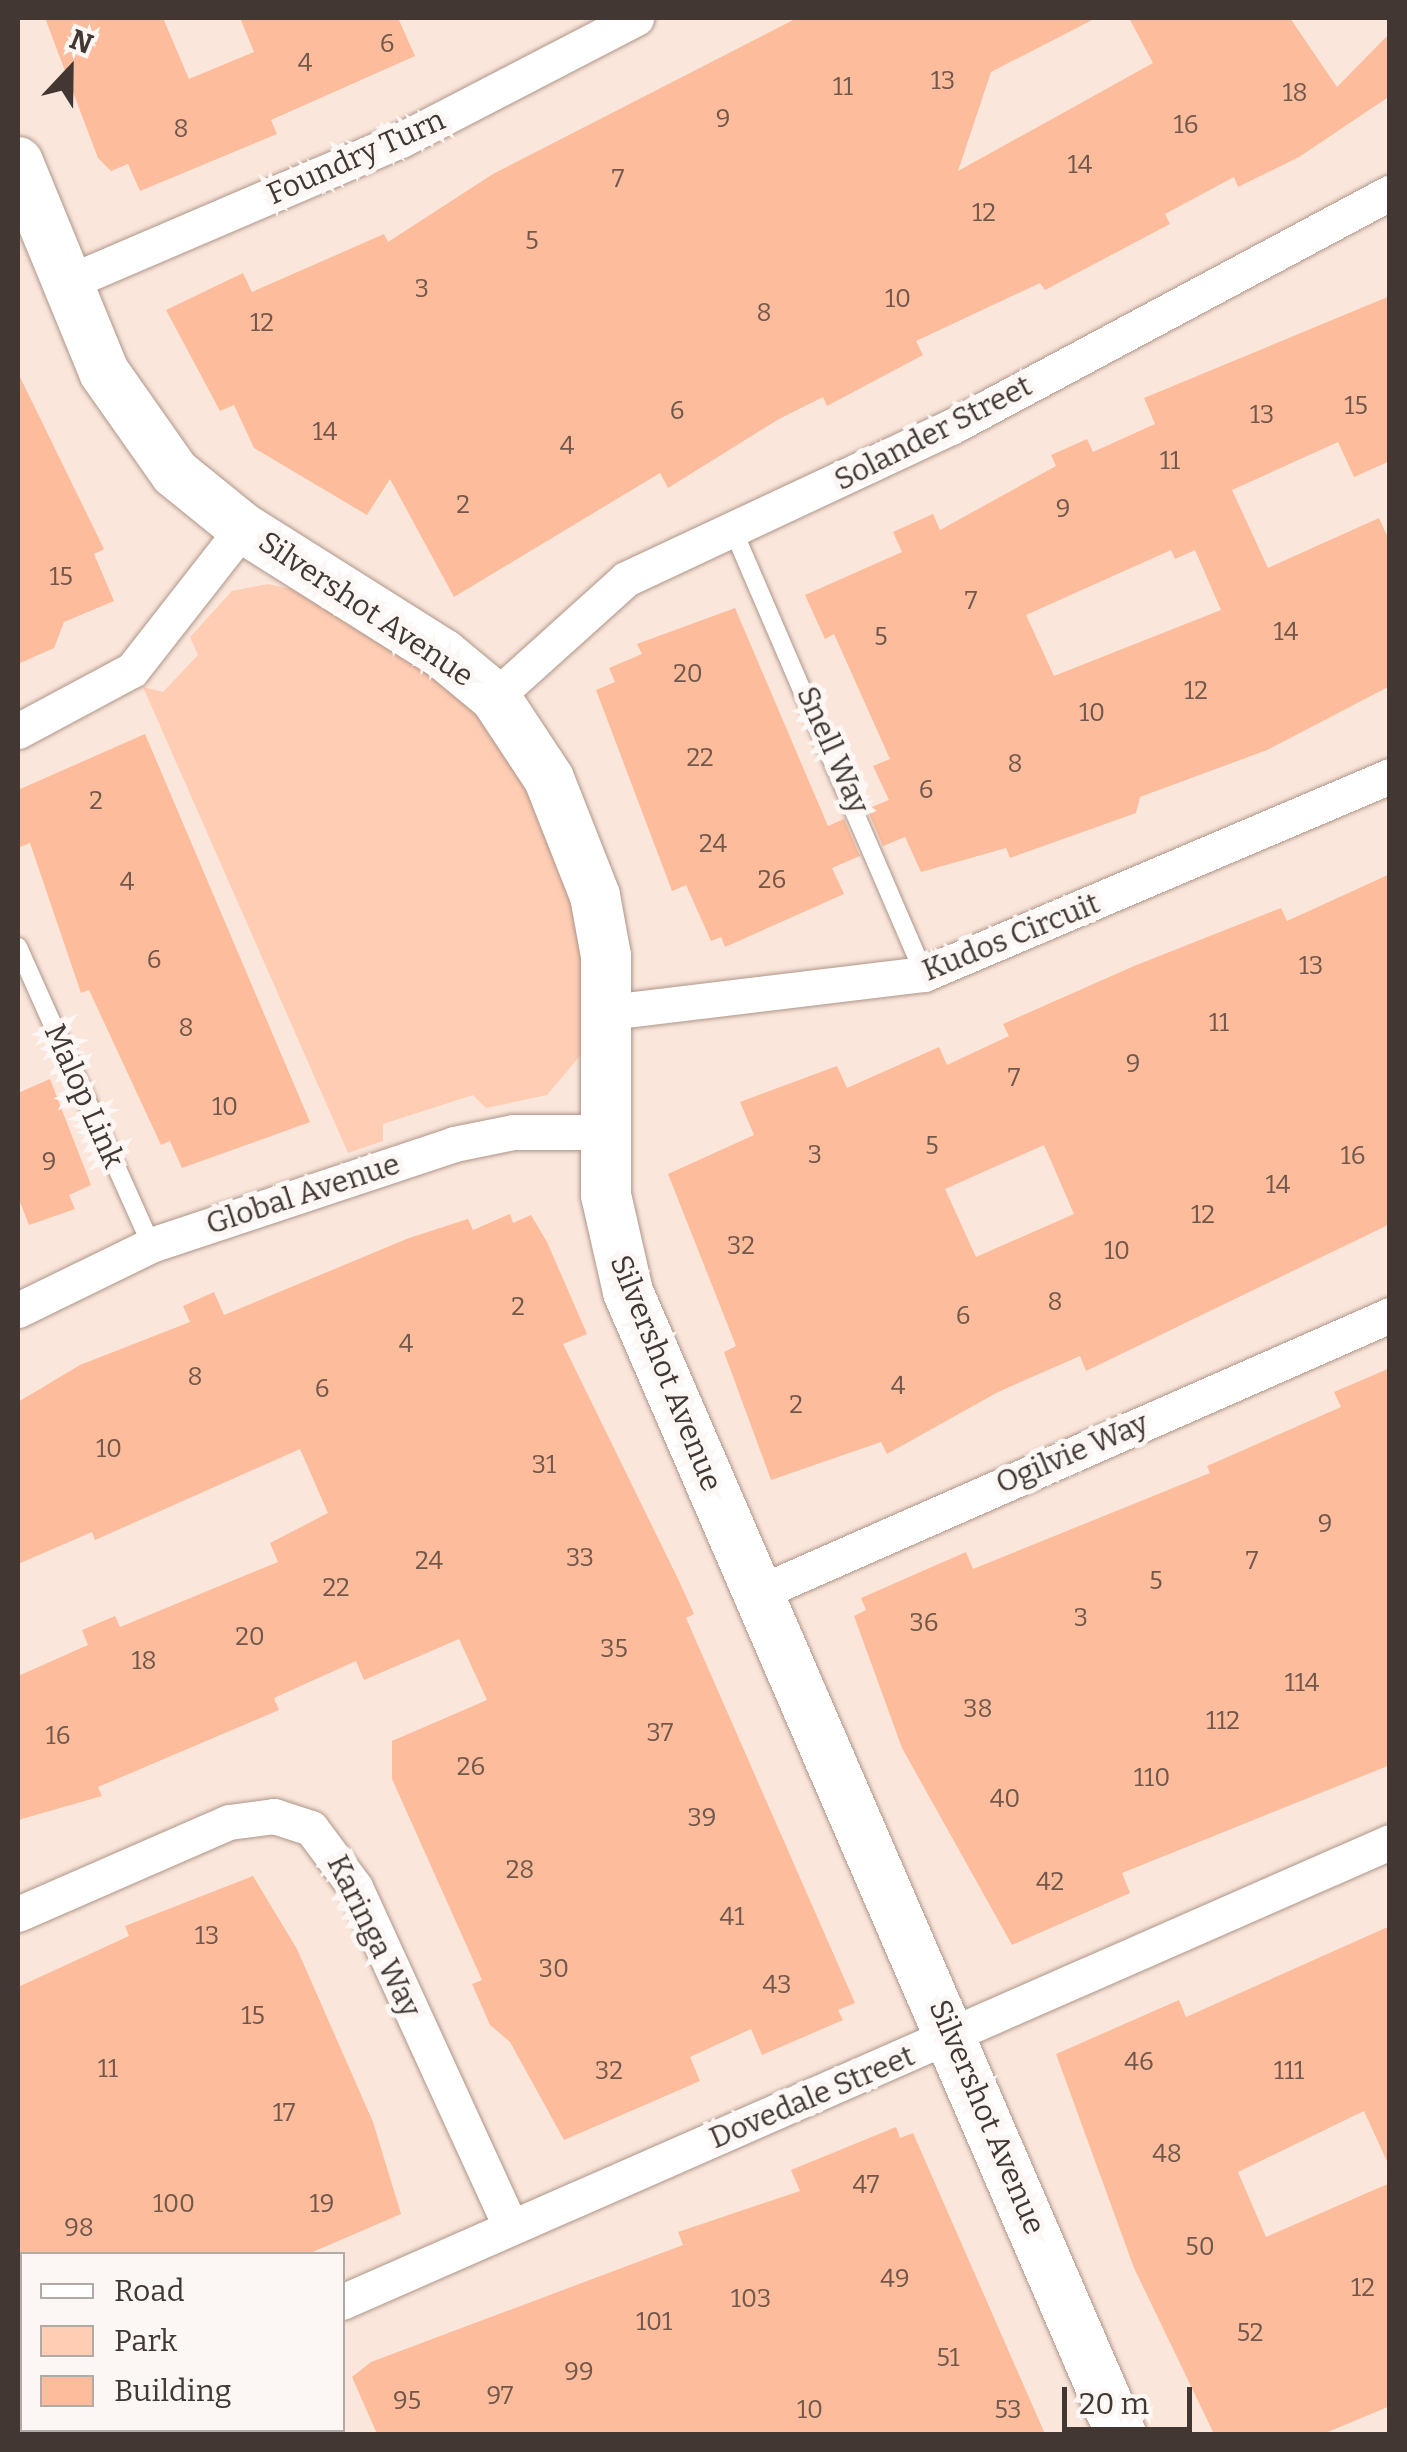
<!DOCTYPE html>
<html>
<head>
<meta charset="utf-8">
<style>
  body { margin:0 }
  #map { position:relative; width:1407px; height:2452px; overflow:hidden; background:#fbe6db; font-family:Bitter,serif }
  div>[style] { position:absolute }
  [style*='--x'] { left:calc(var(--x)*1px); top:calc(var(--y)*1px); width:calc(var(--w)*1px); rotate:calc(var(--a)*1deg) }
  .green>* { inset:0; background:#ffcdb4 }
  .building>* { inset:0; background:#fdbc9b }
  .roads { filter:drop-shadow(0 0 2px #ae9588) drop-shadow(0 0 2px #ae9588) }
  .lane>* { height:18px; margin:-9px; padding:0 9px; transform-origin:9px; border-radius:9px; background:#fff }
  .street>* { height:35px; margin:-17.5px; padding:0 17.5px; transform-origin:17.5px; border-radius:17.5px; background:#fff }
  .secondary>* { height:50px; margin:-25px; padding:0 25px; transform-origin:25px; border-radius:25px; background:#fff }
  span { translate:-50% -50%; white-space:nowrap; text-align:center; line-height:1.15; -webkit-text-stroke:10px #fcf7f4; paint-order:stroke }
  .number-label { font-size:25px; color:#71584c }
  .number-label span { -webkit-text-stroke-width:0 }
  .street-label { font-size:30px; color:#423732 }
  .frame { position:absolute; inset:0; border:20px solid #423732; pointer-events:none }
  .legend { position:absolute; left:20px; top:2252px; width:325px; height:180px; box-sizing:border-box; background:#fcf7f4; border:2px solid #b2aaa6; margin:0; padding:12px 18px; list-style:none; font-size:30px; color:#423732 }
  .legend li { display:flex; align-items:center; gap:20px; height:50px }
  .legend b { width:50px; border:2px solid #b2aaa6 }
  .north { position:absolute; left:20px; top:20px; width:100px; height:100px; -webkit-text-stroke:8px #fcf7f4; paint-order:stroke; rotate:22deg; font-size:28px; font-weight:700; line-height:40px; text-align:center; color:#423732 }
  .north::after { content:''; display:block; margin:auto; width:35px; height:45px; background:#423732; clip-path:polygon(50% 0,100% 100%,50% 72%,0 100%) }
  .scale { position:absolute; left:1062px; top:2387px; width:130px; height:45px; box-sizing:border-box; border:5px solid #423732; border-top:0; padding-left:12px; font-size:30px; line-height:35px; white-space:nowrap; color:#423732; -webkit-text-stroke:8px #fcf7f4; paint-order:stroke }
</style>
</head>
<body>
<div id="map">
  <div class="green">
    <div style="clip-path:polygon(268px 584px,308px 593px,431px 674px,474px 711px,530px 795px,577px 905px,588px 969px,585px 1050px,547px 1095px,486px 1108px,473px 1095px,383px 1124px,383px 1141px,348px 1153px,143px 687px,163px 692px,198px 655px,190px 637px,232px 591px)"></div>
  </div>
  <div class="building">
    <div style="clip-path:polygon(45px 18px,163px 18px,189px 79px,254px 52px,240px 18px,398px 18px,415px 56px,271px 120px,277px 134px,140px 191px,128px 164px,111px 171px,98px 158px)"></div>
    <div style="clip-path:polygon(797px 18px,1096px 18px,991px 72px,958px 171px,1153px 63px,1129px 18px,1290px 18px,1337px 87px,1390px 33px,1390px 96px,1299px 157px,1238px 187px,1234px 177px,1165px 214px,1170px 224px,1045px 290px,1040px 283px,916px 341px,923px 355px,827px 406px,823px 397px,779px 419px,668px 488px,660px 473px,454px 597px,390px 479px,367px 515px,254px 448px,234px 405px,220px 411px,166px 310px,243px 273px,252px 292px,384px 234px,388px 242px,493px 174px)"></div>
    <div style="clip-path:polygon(evenodd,1390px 296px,1390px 461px,1354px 477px,1338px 442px,1232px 490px,1268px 568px,1379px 518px,1390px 542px,1390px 686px,1267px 750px,1140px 797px,1136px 813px,1010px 858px,1006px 848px,921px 872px,905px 837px,883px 846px,867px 809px,889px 800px,873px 766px,890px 759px,834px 634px,825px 639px,805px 595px,902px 552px,893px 532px,933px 514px,940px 530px,1056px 466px,1051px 455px,1087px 439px,1093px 452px,1155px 424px,1144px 398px,1390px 296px,1171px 550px,1175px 559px,1195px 550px,1221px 610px,1054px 676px,1026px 615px,1171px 550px)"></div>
    <div style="clip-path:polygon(18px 373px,104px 549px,94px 554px,114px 601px,64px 622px,54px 648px,18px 664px)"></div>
    <div style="clip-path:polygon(735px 608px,828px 826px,844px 819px,860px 856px,832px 868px,844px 894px,725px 947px,721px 937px,711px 941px,686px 885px,672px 891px,596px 690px,615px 682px,609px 668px,642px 654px,637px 644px)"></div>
    <div style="clip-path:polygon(145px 734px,310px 1122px,182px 1168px,170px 1141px,161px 1145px,89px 990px,81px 993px,30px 843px,18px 848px,18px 790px)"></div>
    <div style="clip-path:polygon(evenodd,1390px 874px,1390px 1224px,1086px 1371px,1080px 1356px,998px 1392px,887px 1454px,881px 1442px,771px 1480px,724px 1352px,736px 1346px,668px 1174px,754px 1135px,740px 1102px,837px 1066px,847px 1088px,939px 1047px,947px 1065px,1009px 1036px,1003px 1024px,1134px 966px,1281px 908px,1287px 921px,1390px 874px,1044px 1145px,1074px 1214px,976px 1257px,945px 1189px,1044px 1145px)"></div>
    <div style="clip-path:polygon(50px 1079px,91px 1185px,69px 1195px,75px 1209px,29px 1225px,18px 1197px,18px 1093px)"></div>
    <div style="clip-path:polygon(510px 1214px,513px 1223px,531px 1215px,547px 1242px,587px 1334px,563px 1344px,679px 1581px,694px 1614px,686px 1618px,855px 2003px,838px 2010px,843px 2020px,762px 2055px,751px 2029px,690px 2057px,700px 2081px,564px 2140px,510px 2042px,490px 2025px,472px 1984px,482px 1980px,392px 1779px,392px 1741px,487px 1700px,459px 1639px,364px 1680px,356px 1661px,274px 1698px,279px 1710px,98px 1787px,102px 1796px,18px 1820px,18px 1676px,88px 1645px,82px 1630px,115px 1616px,120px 1627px,278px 1562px,270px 1543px,328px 1513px,300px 1449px,95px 1540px,92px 1532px,18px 1564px,18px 1402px,80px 1365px,190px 1322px,183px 1306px,214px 1292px,224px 1315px,409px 1238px,468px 1219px,473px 1230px)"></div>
    <div style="clip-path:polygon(1390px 1368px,1390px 1765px,1122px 1873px,1130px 1893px,1012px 1945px,902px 1748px,854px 1616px,866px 1610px,861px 1598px,966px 1552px,973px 1569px,1210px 1473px,1207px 1466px,1341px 1407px,1334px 1392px)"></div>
    <div style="clip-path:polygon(253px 1876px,297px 1949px,373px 2122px,401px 2214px,308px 2254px,18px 2254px,18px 1987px,129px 1936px,125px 1926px)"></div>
    <div style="clip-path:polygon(1390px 1926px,1390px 2168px,1364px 2111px,1238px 2172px,1266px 2237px,1390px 2183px,1390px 2406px,1323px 2434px,1214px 2434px,1134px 2268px,1056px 2054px,1179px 2000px,1186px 2017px)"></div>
    <div style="clip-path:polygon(896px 2127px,900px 2138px,913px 2133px,1045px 2434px,377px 2434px,352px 2377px,371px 2362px,683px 2245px,678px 2232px,800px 2191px,791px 2170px)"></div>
  </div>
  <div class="roads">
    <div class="lane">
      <div style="--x:733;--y:530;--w:483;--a:66.7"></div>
      <div style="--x:18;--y:947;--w:326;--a:65.9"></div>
    </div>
    <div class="street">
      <div style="--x:69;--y:282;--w:361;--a:-23.2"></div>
      <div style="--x:401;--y:140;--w:265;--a:-27.4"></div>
      <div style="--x:495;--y:697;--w:176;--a:-42"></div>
      <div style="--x:626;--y:579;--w:359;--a:-25.1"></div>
      <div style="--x:951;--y:427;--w:497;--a:-28.1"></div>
      <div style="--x:18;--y:731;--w:129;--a:-28.2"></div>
      <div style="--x:132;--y:670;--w:180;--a:-52"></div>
      <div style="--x:609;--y:1012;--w:317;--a:-6.9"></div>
      <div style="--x:924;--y:974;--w:506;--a:-23.02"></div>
      <div style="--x:18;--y:1310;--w:148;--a:-26"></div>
      <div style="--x:151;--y:1245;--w:319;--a:-18.4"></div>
      <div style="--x:454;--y:1144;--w:60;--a:-11.5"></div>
      <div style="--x:513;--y:1132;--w:89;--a:0"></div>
      <div style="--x:756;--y:1594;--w:693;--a:-23.75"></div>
      <div style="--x:18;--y:1914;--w:230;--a:-23.6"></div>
      <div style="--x:229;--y:1822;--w:45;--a:-7.6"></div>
      <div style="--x:274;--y:1816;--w:39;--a:18"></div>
      <div style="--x:311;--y:1828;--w:74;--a:53.3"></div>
      <div style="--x:355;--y:1887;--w:374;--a:65.4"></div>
      <div style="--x:342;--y:2302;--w:1145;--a:-23.7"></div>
      <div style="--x:256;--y:2430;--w:4;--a:63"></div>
      <div style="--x:54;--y:2434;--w:11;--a:-22"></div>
    </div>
    <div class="secondary">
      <div style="--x:18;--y:162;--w:227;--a:67.7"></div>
      <div style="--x:104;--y:372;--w:123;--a:54.9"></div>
      <div style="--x:175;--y:473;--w:87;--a:39"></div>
      <div style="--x:243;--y:528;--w:236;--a:32.2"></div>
      <div style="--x:443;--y:654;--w:67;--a:39.6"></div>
      <div style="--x:495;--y:697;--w:98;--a:56.6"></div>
      <div style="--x:549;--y:779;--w:126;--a:68.5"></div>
      <div style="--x:595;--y:896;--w:61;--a:79.6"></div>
      <div style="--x:606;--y:956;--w:239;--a:90"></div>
      <div style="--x:606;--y:1195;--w:99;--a:77.2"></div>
      <div style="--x:628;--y:1292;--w:1244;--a:66.65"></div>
    </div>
  </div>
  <div class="number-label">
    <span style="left:387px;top:44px">6</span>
    <span style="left:305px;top:63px">4</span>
    <span style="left:943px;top:81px">13</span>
    <span style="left:843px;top:87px">11</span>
    <span style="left:1295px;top:93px">18</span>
    <span style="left:723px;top:119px">9</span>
    <span style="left:1186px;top:125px">16</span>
    <span style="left:181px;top:129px">8</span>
    <span style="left:1080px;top:165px">14</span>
    <span style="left:618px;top:179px">7</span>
    <span style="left:984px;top:213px">12</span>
    <span style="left:532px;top:241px">5</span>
    <span style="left:422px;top:289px">3</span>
    <span style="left:898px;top:299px">10</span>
    <span style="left:764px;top:313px">8</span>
    <span style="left:262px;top:323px">12</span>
    <span style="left:1356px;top:406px">15</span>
    <span style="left:677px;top:411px">6</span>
    <span style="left:1262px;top:415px">13</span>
    <span style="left:325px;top:432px">14</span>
    <span style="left:567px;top:446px">4</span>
    <span style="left:1170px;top:461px">11</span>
    <span style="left:463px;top:505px">2</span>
    <span style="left:1063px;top:509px">9</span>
    <span style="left:61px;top:577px">15</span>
    <span style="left:971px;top:601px">7</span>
    <span style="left:1286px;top:632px">14</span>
    <span style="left:881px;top:637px">5</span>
    <span style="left:688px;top:674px">20</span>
    <span style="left:1196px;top:691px">12</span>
    <span style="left:1092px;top:713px">10</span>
    <span style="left:700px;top:758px">22</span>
    <span style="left:1015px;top:764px">8</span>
    <span style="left:926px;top:790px">6</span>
    <span style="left:96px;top:801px">2</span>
    <span style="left:713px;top:844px">24</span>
    <span style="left:772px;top:880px">26</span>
    <span style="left:127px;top:882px">4</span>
    <span style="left:154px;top:960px">6</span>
    <span style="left:1311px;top:966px">13</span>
    <span style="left:1219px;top:1023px">11</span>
    <span style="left:186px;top:1028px">8</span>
    <span style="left:1133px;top:1064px">9</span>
    <span style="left:1014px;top:1078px">7</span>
    <span style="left:225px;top:1107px">10</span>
    <span style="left:932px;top:1146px">5</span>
    <span style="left:815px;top:1155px">3</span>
    <span style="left:1353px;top:1156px">16</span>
    <span style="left:49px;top:1162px">9</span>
    <span style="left:1278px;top:1185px">14</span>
    <span style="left:1203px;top:1215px">12</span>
    <span style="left:741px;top:1246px">32</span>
    <span style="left:1117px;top:1251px">10</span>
    <span style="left:1055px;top:1302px">8</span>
    <span style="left:518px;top:1307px">2</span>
    <span style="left:963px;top:1316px">6</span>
    <span style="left:406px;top:1344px">4</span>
    <span style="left:195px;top:1377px">8</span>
    <span style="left:898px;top:1386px">4</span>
    <span style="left:322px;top:1389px">6</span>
    <span style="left:796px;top:1405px">2</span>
    <span style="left:109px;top:1449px">10</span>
    <span style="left:544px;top:1465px">31</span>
    <span style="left:1325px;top:1524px">9</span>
    <span style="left:580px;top:1558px">33</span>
    <span style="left:429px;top:1561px">24</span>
    <span style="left:1252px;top:1561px">7</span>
    <span style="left:1156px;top:1581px">5</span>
    <span style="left:336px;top:1588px">22</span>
    <span style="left:1081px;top:1618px">3</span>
    <span style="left:924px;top:1623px">36</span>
    <span style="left:250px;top:1637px">20</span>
    <span style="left:614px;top:1649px">35</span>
    <span style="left:144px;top:1661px">18</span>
    <span style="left:1302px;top:1683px">114</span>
    <span style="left:978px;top:1709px">38</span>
    <span style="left:1223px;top:1721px">112</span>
    <span style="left:660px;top:1733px">37</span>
    <span style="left:58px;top:1736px">16</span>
    <span style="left:471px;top:1767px">26</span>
    <span style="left:1152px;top:1778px">110</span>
    <span style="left:1005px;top:1799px">40</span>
    <span style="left:702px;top:1818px">39</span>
    <span style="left:520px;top:1870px">28</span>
    <span style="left:1050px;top:1882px">42</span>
    <span style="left:732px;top:1917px">41</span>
    <span style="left:207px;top:1936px">13</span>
    <span style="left:554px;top:1969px">30</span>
    <span style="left:777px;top:1985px">43</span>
    <span style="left:253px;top:2016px">15</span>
    <span style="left:1139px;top:2062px">46</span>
    <span style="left:108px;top:2069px">11</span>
    <span style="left:609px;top:2071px">32</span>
    <span style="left:1289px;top:2071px">111</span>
    <span style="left:284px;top:2113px">17</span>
    <span style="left:1167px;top:2154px">48</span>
    <span style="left:866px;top:2185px">47</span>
    <span style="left:174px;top:2204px">100</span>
    <span style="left:322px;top:2204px">19</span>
    <span style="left:79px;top:2228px">98</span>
    <span style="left:1200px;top:2247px">50</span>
    <span style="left:895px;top:2279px">49</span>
    <span style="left:1363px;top:2288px">12</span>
    <span style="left:751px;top:2299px">103</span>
    <span style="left:654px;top:2322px">101</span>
    <span style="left:1250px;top:2333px">52</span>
    <span style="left:948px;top:2358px">51</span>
    <span style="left:579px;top:2372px">99</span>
    <span style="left:500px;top:2396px">97</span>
    <span style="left:407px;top:2401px">95</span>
    <span style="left:810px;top:2410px">10</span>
    <span style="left:1008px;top:2410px">53</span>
  </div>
  <div class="street-label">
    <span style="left:356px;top:157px;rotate:-24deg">Foundry Turn</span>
    <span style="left:933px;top:433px;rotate:-27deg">Solander Street</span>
    <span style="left:366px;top:609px;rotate:34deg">Silvershot Avenue</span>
    <span style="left:833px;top:750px;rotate:66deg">Snell Way</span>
    <span style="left:1011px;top:937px;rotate:-22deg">Kudos Circuit</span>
    <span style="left:84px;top:1096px;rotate:66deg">Malop Link</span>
    <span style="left:303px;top:1194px;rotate:-18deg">Global Avenue</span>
    <span style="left:666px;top:1373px;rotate:68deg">Silvershot Avenue</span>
    <span style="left:1072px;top:1453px;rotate:-23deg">Ogilvie Way</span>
    <span style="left:374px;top:1936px;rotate:64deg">Karinga Way</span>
    <span style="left:812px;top:2097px;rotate:-23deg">Dovedale Street</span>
    <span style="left:987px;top:2117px;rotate:67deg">Silvershot Avenue</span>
  </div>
  <div class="frame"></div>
  <ul class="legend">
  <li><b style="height:12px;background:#fff"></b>Road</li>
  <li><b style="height:28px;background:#ffcdb4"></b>Park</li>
  <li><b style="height:28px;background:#fdbc9b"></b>Building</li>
  </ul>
  <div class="north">N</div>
  <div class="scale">20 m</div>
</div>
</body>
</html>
